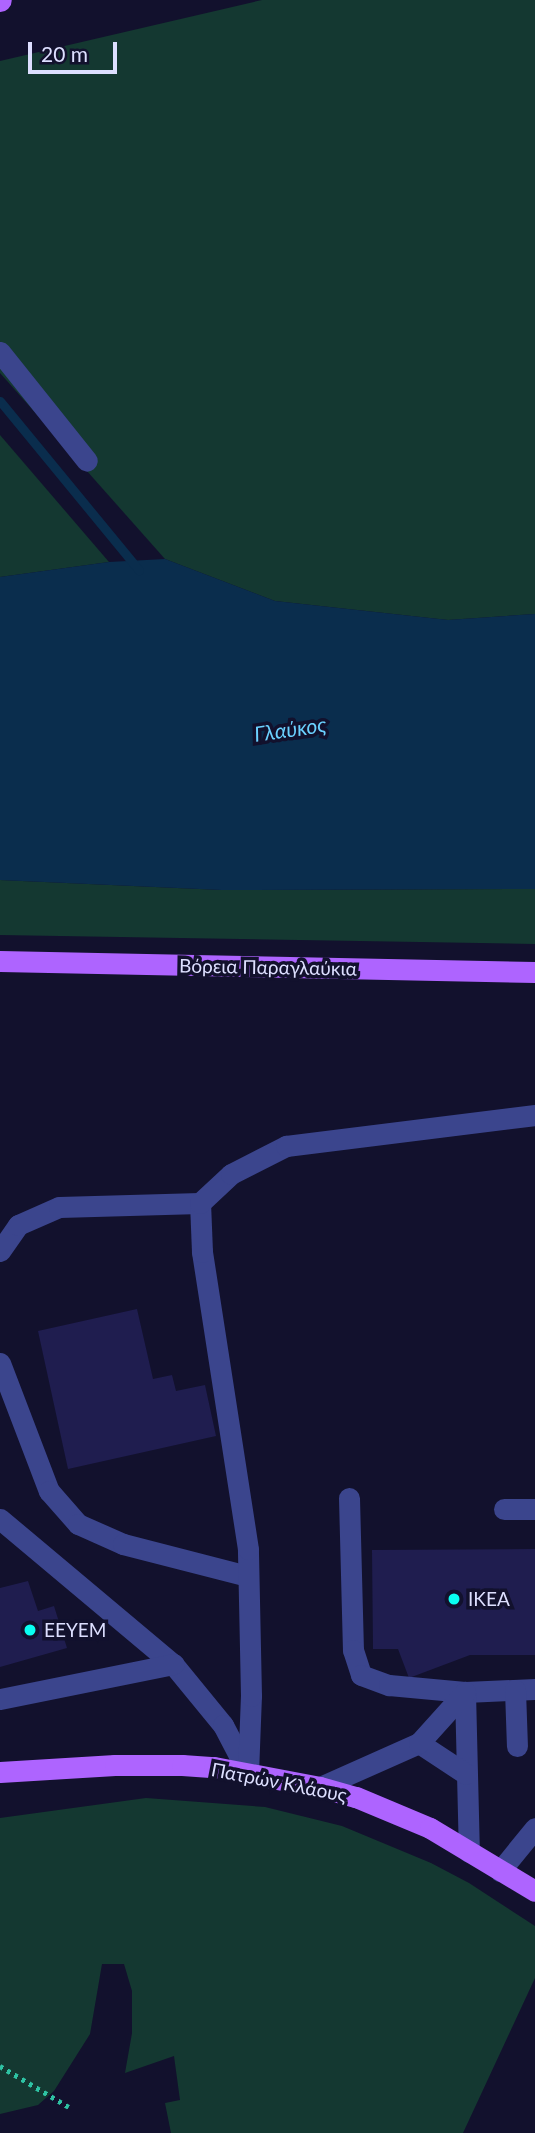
<!DOCTYPE html>
<html>
<head>
<meta charset="utf-8">
<style>
  body { margin:0 }
  #map { position:relative; width:535px; height:2133px; overflow:hidden; background:#12112d; font-family:Lato,sans-serif }
  div>[style] { position:absolute }
  [style*='--x'] { left:calc(var(--x)*1px); top:calc(var(--y)*1px); width:calc(var(--w)*1px); rotate:calc(var(--a)*1deg) }
  .green>* { inset:0; background:#143831 }
  .water>* { inset:0; background:#0a2d4d }
  .stream>* { height:9px; margin:-4.5px; padding:0 4.5px; transform-origin:4.5px; border-radius:4.5px; background:#0a2d4d }
  .building>* { inset:0; background:#1f1d4f }
  .path>* { height:4.5px; margin-top:-2.25px; transform-origin:0; background:repeating-linear-gradient(90deg,#2ec2a3 0 3.5px,transparent 0 8.5px) }
  .minor>* { height:21px; margin:-10.5px; padding:0 10.5px; transform-origin:10.5px; border-radius:10.5px; background:#3b458d }
  .major>* { height:21px; margin:-10.5px; padding:0 10.5px; transform-origin:10.5px; border-radius:10.5px; background:#ae64ff }
  .dots>* { width:19px; height:19px; translate:-50% -50%; box-sizing:border-box; border:4px solid #12112d; border-radius:50% }
  span { translate:-50% -50%; white-space:nowrap; text-align:center; line-height:1.15; -webkit-text-stroke:7px #12112d; paint-order:stroke }
  .street-label { font-size:19px; color:#dddfff }
  .poi-label { font-size:19px; color:#dddfff }
  .left { translate:0 -50%; text-align:left }
  .water-label { font-size:21px; color:#6bd1ff; font-style:italic }
  .scale { position:absolute; left:28px; top:42px; width:89px; height:32px; box-sizing:border-box; border:4px solid #dddfff; border-top:0; padding-left:9px; font-size:21px; line-height:24px; white-space:nowrap; color:#dddfff; -webkit-text-stroke:5px #12112d; paint-order:stroke }
</style>
</head>
<body>
<div id="map">
  <div class="green">
    <div style="clip-path:polygon(262px 0,535px 0,535px 614px,448px 620px,275px 601px,165px 559px,0 373px,0 61px)"></div>
    <div style="clip-path:polygon(0 435px,109px 562px,0 577px)"></div>
    <div style="clip-path:polygon(0 880px,222px 890px,535px 889px,535px 944px,0 935px)"></div>
    <div style="clip-path:polygon(146px 1798px,265px 1807px,342px 1826px,431px 1863px,469px 1883px,535px 1926px,535px 1978px,463px 2133px,171px 2133px,165px 2103px,180px 2100px,174px 2056px,125px 2073px,132px 2033px,132px 1991px,124px 1964px,102px 1964px,90px 2034px,54px 2091px,38px 2105px,0 2114px,0 1818px)"></div>
  </div>
  <div class="water">
    <div style="clip-path:polygon(165px 559px,275px 601px,448px 620px,535px 614px,535px 889px,222px 890px,0 880px,0 577px,109px 562px)"></div>
  </div>
  <div class="stream">
    <div style="--x:0;--y:401;--w:219;--a:50.6"></div>
  </div>
  <div class="building">
    <div style="clip-path:polygon(137px 1309px,153px 1379px,172px 1375px,176px 1391px,205px 1385px,216px 1436px,68px 1469px,38px 1331px)"></div>
    <div style="clip-path:polygon(535px 1549px,535px 1655px,470px 1655px,409px 1678px,398px 1649px,373px 1649px,372px 1550px)"></div>
    <div style="clip-path:polygon(28px 1581px,38px 1611px,54px 1606px,67px 1648px,0 1667px,0 1588px)"></div>
  </div>
  <div class="path">
    <div style="--x:0;--y:2066;--w:80;--a:30.7"></div>
  </div>
  <div class="minor">
    <div style="--x:0;--y:352;--w:139;--a:51.4"></div>
    <div style="--x:0;--y:1251;--w:32;--a:-55"></div>
    <div style="--x:18;--y:1225;--w:45;--a:-23.7"></div>
    <div style="--x:59;--y:1207;--w:141;--a:-1.6"></div>
    <div style="--x:0;--y:1363;--w:137;--a:69.1"></div>
    <div style="--x:49;--y:1491;--w:44;--a:48.7"></div>
    <div style="--x:78;--y:1524;--w:49;--a:24"></div>
    <div style="--x:123;--y:1544;--w:129;--a:14.4"></div>
    <div style="--x:349;--y:1498;--w:152;--a:88.5"></div>
    <div style="--x:353;--y:1650;--w:26;--a:72"></div>
    <div style="--x:361;--y:1675;--w:30;--a:20"></div>
    <div style="--x:389;--y:1685;--w:76;--a:5.3"></div>
    <div style="--x:465;--y:1692;--w:70;--a:-2.5"></div>
    <div style="--x:504;--y:1509;--w:31;--a:0"></div>
    <div style="--x:0;--y:1519;--w:226;--a:40"></div>
    <div style="--x:173;--y:1664;--w:79;--a:50.7"></div>
    <div style="--x:223;--y:1725;--w:47;--a:62.4"></div>
    <div style="--x:515;--y:1690;--w:56;--a:88"></div>
    <div style="--x:465;--y:1692;--w:160;--a:88.6"></div>
    <div style="--x:0;--y:1699;--w:177;--a:-11.4"></div>
    <div style="--x:419;--y:1743;--w:56;--a:33.4"></div>
    <div style="--x:248;--y:1773;--w:77;--a:-87.8"></div>
    <div style="--x:251;--y:1696;--w:147;--a:-91.2"></div>
    <div style="--x:248;--y:1549;--w:301;--a:-98.8"></div>
    <div style="--x:202;--y:1252;--w:49;--a:-92.3"></div>
    <div style="--x:200;--y:1203;--w:42;--a:-43.1"></div>
    <div style="--x:231;--y:1174;--w:62;--a:-27"></div>
    <div style="--x:286;--y:1146;--w:251;--a:-7.1"></div>
    <div style="--x:320;--y:1787;--w:108;--a:-24"></div>
    <div style="--x:419;--y:1743;--w:69;--a:-48"></div>
    <div style="--x:500;--y:1871;--w:55;--a:-50.9"></div>
  </div>
  <div class="major">
    <div style="--x:0;--y:1;--w:1;--a:-45"></div>
    <div style="--x:0;--y:961;--w:535;--a:1.18"></div>
    <div style="--x:0;--y:1772;--w:115;--a:-3.5"></div>
    <div style="--x:115;--y:1765;--w:67;--a:0"></div>
    <div style="--x:182;--y:1765;--w:32;--a:4"></div>
    <div style="--x:214;--y:1767;--w:108;--a:10.7"></div>
    <div style="--x:320;--y:1787;--w:37;--a:16"></div>
    <div style="--x:356;--y:1797;--w:80;--a:22.7"></div>
    <div style="--x:430;--y:1828;--w:122;--a:31"></div>
  </div>
  <div class="dots">
    <div style="left:454px;top:1599px;background:#09fff2"></div>
    <div style="left:30px;top:1630px;background:#09fff2"></div>
  </div>
  <div class="street-label">
    <span style="left:268px;top:967px;rotate:1deg">Βόρεια Παραγλαύκια</span>
    <span style="left:279px;top:1782px;rotate:11deg">Πατρών Κλάους</span>
  </div>
  <div class="poi-label">
    <span class="left" style="left:468px;top:1599px">IKEA</span>
    <span class="left" style="left:44px;top:1630px">EEYEM</span>
  </div>
  <div class="water-label">
    <span style="left:290px;top:729px;rotate:-8deg">Γλαύκος</span>
  </div>
  <div class="scale">20 m</div>
</div>
</body>
</html>
